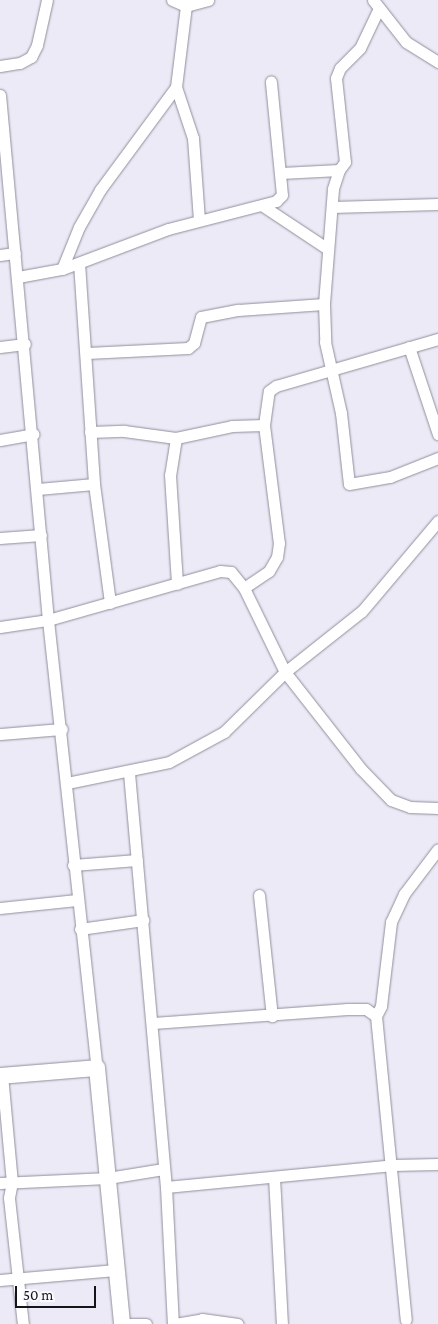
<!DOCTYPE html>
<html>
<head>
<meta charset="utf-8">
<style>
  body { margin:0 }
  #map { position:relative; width:438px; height:1324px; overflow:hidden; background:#edeaf7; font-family:"Crimson Pro",serif }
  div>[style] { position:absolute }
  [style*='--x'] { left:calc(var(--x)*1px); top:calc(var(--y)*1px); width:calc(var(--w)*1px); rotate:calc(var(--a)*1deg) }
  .roads { filter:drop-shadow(0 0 1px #908e9a) drop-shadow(0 0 1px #908e9a) }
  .street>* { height:11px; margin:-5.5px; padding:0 5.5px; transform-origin:5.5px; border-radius:5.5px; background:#fff }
  .secondary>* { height:16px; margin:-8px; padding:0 8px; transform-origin:8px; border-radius:8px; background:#fff }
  span { translate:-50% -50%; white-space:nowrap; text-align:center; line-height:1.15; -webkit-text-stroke:4.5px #faf9fe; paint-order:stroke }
  .scale { position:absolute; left:15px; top:1286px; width:81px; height:22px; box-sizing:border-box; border:2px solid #151418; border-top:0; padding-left:6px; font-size:15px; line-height:18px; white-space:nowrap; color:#151418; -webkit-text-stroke:4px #faf9fe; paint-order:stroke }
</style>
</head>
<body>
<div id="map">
  <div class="roads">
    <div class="street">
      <div style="--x:172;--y:0;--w:15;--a:23"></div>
      <div style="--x:186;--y:6;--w:23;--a:-15"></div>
      <div style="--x:373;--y:0;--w:53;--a:51.8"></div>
      <div style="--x:406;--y:42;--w:38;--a:32"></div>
      <div style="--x:379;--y:8;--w:44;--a:115.4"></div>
      <div style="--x:360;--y:48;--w:28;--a:135"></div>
      <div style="--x:340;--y:68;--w:11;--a:112"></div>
      <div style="--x:336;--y:78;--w:84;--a:83.9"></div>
      <div style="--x:345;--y:162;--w:10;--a:127"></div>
      <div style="--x:339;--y:170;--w:20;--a:108"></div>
      <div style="--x:333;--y:189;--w:115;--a:94.5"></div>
      <div style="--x:324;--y:304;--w:38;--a:88"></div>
      <div style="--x:325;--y:342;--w:73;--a:77.3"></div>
      <div style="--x:341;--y:413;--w:71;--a:83.6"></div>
      <div style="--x:349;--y:484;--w:42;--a:-9.7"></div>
      <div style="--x:390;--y:477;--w:52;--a:-21.6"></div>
      <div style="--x:0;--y:66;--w:20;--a:-9"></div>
      <div style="--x:20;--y:63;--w:13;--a:-29"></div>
      <div style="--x:31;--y:57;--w:13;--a:-63"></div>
      <div style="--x:37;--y:45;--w:46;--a:-77.5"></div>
      <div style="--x:176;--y:87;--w:54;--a:71.6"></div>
      <div style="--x:193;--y:138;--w:81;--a:85.8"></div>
      <div style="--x:0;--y:95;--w:527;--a:84.78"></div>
      <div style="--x:48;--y:620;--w:451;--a:83.8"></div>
      <div style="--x:281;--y:173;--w:58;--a:-3"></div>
      <div style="--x:263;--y:206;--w:78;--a:33.5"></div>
      <div style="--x:332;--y:207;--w:106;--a:-1.6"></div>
      <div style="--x:0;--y:255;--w:15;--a:-8"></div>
      <div style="--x:79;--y:263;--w:222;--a:86.1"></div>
      <div style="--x:94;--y:484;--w:120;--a:82.3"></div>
      <div style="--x:62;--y:269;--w:45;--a:-68"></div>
      <div style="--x:79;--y:227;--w:43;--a:-60.4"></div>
      <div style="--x:100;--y:190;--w:128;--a:-53.6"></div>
      <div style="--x:176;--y:87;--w:82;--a:-83"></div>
      <div style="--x:186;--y:6;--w:8;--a:-45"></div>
      <div style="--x:18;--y:277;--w:45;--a:-10.3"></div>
      <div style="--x:62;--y:269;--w:113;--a:-20.7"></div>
      <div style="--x:168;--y:229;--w:112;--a:-14.5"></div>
      <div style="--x:276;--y:201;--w:8;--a:-45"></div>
      <div style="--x:282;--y:195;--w:114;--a:-95.6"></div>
      <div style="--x:0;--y:347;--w:25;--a:-7"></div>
      <div style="--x:409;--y:347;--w:92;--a:71.6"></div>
      <div style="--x:87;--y:353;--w:101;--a:-2.8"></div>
      <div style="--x:188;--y:348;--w:8;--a:-40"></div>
      <div style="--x:194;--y:343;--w:27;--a:-75"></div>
      <div style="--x:201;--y:317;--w:38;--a:-11"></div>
      <div style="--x:238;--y:310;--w:86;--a:-4"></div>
      <div style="--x:264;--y:425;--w:34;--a:-82"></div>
      <div style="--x:269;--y:391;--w:9;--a:-36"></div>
      <div style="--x:276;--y:386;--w:169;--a:-16.2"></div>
      <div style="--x:90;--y:432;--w:34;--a:-2"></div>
      <div style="--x:124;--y:431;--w:52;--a:7.7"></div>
      <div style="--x:176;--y:438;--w:57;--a:-12.1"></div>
      <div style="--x:232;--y:426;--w:32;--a:-2"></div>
      <div style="--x:264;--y:425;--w:119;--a:82.8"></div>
      <div style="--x:279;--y:543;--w:14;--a:98"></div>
      <div style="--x:277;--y:557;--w:16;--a:120"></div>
      <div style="--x:269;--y:571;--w:30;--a:146"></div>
      <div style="--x:176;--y:438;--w:37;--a:99"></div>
      <div style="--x:170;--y:475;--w:109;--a:86.3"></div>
      <div style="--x:0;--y:440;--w:34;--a:-10"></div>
      <div style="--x:38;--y:489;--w:56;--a:-5.1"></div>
      <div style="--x:0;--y:538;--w:41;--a:-4.2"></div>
      <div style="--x:0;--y:627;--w:49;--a:-8.3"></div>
      <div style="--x:48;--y:620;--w:179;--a:-15.9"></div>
      <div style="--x:220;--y:571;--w:11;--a:5"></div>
      <div style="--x:231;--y:572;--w:21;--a:51"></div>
      <div style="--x:244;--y:588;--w:93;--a:64"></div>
      <div style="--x:285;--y:672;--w:123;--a:51.9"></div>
      <div style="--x:361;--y:769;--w:43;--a:45.9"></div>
      <div style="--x:391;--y:800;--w:20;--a:20"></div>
      <div style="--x:410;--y:807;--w:28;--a:2"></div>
      <div style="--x:0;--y:734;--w:62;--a:-4.6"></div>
      <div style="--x:129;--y:773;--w:416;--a:84.9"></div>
      <div style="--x:166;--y:1187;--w:137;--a:87.1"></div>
      <div style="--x:67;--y:783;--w:104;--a:-11.6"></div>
      <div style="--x:169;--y:762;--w:63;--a:-28.6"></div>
      <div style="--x:224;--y:732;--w:86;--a:-44.5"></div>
      <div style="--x:285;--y:672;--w:98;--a:-38.4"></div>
      <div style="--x:362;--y:611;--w:118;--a:-49.8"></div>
      <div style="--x:73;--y:865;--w:64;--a:-4.5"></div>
      <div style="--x:259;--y:895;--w:122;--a:83.9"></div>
      <div style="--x:0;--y:908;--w:77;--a:-5.9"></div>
      <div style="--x:80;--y:929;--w:64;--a:-8.1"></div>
      <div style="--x:376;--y:1016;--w:11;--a:-63"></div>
      <div style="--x:381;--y:1006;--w:85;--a:-83.2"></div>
      <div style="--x:391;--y:922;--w:31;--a:-65"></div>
      <div style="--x:404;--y:894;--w:56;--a:-52.9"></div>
      <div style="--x:153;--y:1023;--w:195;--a:-4.1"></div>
      <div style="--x:347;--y:1009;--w:19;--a:0"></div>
      <div style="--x:366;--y:1009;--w:12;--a:35"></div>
      <div style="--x:376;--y:1016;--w:305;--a:84.4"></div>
      <div style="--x:2;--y:1075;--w:107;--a:84.7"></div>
      <div style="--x:12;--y:1182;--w:16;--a:101"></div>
      <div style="--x:9;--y:1198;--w:127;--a:83.7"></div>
      <div style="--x:274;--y:1177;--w:147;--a:86.9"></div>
      <div style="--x:0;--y:1183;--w:108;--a:-2.7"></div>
      <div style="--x:108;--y:1178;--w:56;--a:-9.3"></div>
      <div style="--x:166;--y:1187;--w:228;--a:-5.5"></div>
      <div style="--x:393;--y:1165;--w:45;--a:-1.3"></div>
      <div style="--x:0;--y:1280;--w:116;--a:-4.9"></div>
      <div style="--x:122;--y:1324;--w:24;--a:0"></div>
      <div style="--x:175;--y:1324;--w:27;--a:-10"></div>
      <div style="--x:202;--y:1319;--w:36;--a:8"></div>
    </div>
    <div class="secondary">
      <div style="--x:0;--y:1076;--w:97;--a:-4.7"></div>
      <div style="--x:97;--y:1068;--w:257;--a:84.4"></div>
    </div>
  </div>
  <div class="scale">50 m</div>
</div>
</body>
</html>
